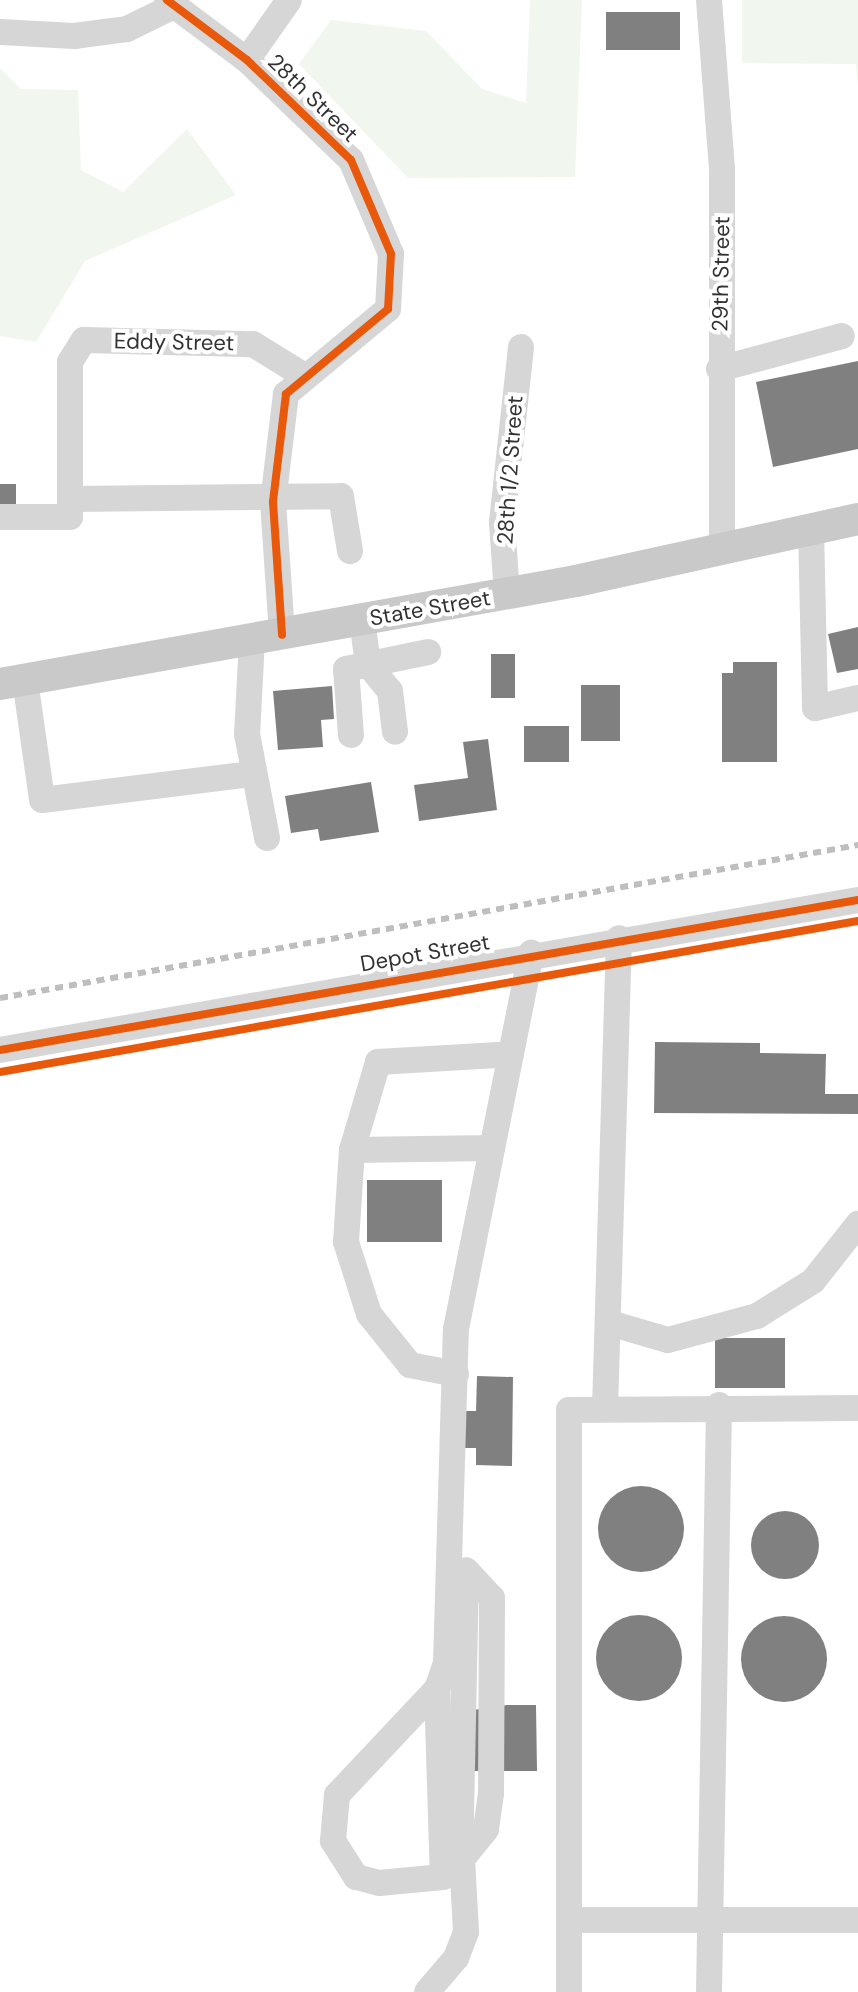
<!DOCTYPE html>
<html>
<head>
<meta charset="utf-8">
<style>
  body { margin:0 }
  #map { position:relative; width:858px; height:1992px; overflow:hidden; background:#fff; font-family:"DM Sans",sans-serif }
  div>[style] { position:absolute }
  [style*='--x'] { left:calc(var(--x)*1px); top:calc(var(--y)*1px); width:calc(var(--w)*1px); rotate:calc(var(--a)*1deg) }
  .green>* { inset:0; background:#f1f6ee }
  .building>* { inset:0; background:#808080 }
  .round { border-radius:50% }
  .minor>* { height:26px; margin:-13px; padding:0 13px; transform-origin:13px; border-radius:13px; background:#d6d6d6 }
  .major>* { height:32px; margin:-16px; padding:0 16px; transform-origin:16px; border-radius:16px; background:#c9c9c9 }
  .rail>* { height:6px; margin-top:-3px; transform-origin:0; background:repeating-linear-gradient(90deg,#bebebe 0 8px,transparent 0 14px) }
  .cycleway>* { height:8px; margin:-4px; padding:0 4px; transform-origin:4px; border-radius:4px; background:#e8590c }
  span { translate:-50% -50%; white-space:nowrap; text-align:center; line-height:1.15; -webkit-text-stroke:8px #fff; paint-order:stroke }
  .street-label { font-size:22px; color:#323232 }
</style>
</head>
<body>
<div id="map">
  <div class="green">
    <div style="clip-path:polygon(530px 0,582px 0,575px 177px,408px 178px,299px 64px,331px 20px,426px 31px,482px 89px,526px 103px)"></div>
    <div style="clip-path:polygon(742px 0,858px 0,858px 86px,856px 64px,742px 63px)"></div>
    <div style="clip-path:polygon(0 68px,21px 89px,78px 90px,81px 170px,123px 192px,187px 129px,236px 195px,85px 261px,36px 342px,0 336px)"></div>
  </div>
  <div class="building">
    <div style="clip-path:polygon(606px 12px,680px 12px,680px 50px,606px 50px)"></div>
    <div style="clip-path:polygon(858px 361px,858px 449px,773px 467px,756px 382px)"></div>
    <div style="clip-path:polygon(0 484px,16px 484px,16px 507px,0 507px)"></div>
    <div style="clip-path:polygon(858px 627px,858px 669px,837px 673px,828px 634px)"></div>
    <div style="clip-path:polygon(491px 654px,515px 654px,515px 698px,491px 698px)"></div>
    <div style="clip-path:polygon(733px 662px,777px 662px,777px 762px,722px 762px,722px 673px,733px 673px)"></div>
    <div style="clip-path:polygon(581px 685px,620px 685px,620px 741px,581px 741px)"></div>
    <div style="clip-path:polygon(332px 686px,334px 719px,321px 720px,323px 747px,278px 750px,273px 691px)"></div>
    <div style="clip-path:polygon(524px 726px,569px 726px,569px 762px,524px 762px)"></div>
    <div style="clip-path:polygon(488px 739px,497px 810px,419px 821px,414px 785px,468px 778px,463px 742px)"></div>
    <div style="clip-path:polygon(371px 782px,379px 832px,320px 841px,318px 829px,291px 833px,285px 796px)"></div>
    <div style="clip-path:polygon(655px 1042px,760px 1043px,760px 1053px,826px 1054px,825px 1094px,858px 1094px,858px 1114px,654px 1113px)"></div>
    <div style="clip-path:polygon(367px 1180px,442px 1180px,442px 1242px,367px 1242px)"></div>
    <div style="clip-path:polygon(715px 1338px,785px 1338px,785px 1388px,715px 1388px)"></div>
    <div style="clip-path:polygon(477px 1376px,513px 1377px,512px 1466px,476px 1465px,476px 1448px,464px 1448px,464px 1411px,476px 1411px)"></div>
    <div class="round" style="left:598px;top:1486px;width:86px;height:86px"></div>
    <div class="round" style="left:751px;top:1511px;width:68px;height:68px"></div>
    <div class="round" style="left:596px;top:1615px;width:86px;height:86px"></div>
    <div class="round" style="left:741px;top:1616px;width:86px;height:86px"></div>
    <div style="clip-path:polygon(507px 1705px,536px 1705px,537px 1771px,467px 1771px,466px 1711px)"></div>
  </div>
  <div class="minor">
    <div style="--x:167;--y:0;--w:100;--a:36.9"></div>
    <div style="--x:247;--y:60;--w:144;--a:43.9"></div>
    <div style="--x:351;--y:160;--w:102;--a:66.9"></div>
    <div style="--x:391;--y:254;--w:55;--a:93.1"></div>
    <div style="--x:388;--y:309;--w:133;--a:140.2"></div>
    <div style="--x:286;--y:394;--w:109;--a:96.9"></div>
    <div style="--x:273;--y:502;--w:133;--a:86.1"></div>
    <div style="--x:709;--y:0;--w:169;--a:85.6"></div>
    <div style="--x:722;--y:169;--w:380;--a:90"></div>
    <div style="--x:0;--y:32;--w:74;--a:3.1"></div>
    <div style="--x:74;--y:36;--w:53;--a:-7.5"></div>
    <div style="--x:127;--y:29;--w:52;--a:-26.1"></div>
    <div style="--x:247;--y:60;--w:73;--a:-55"></div>
    <div style="--x:719;--y:369;--w:127;--a:-15"></div>
    <div style="--x:71;--y:499;--w:270;--a:-0.6"></div>
    <div style="--x:341;--y:496;--w:56;--a:80.7"></div>
    <div style="--x:0;--y:517;--w:70;--a:0"></div>
    <div style="--x:70;--y:517;--w:155;--a:-90"></div>
    <div style="--x:70;--y:362;--w:26;--a:-58"></div>
    <div style="--x:84;--y:340;--w:169;--a:1.4"></div>
    <div style="--x:253;--y:344;--w:59;--a:31.8"></div>
    <div style="--x:811;--y:529;--w:179;--a:88.7"></div>
    <div style="--x:815;--y:708;--w:44;--a:-13.1"></div>
    <div style="--x:507;--y:594;--w:72;--a:-94"></div>
    <div style="--x:502;--y:522;--w:176;--a:-83.8"></div>
    <div style="--x:362;--y:620;--w:44;--a:82.2"></div>
    <div style="--x:368;--y:664;--w:35;--a:51"></div>
    <div style="--x:390;--y:691;--w:41;--a:83"></div>
    <div style="--x:252;--y:640;--w:94;--a:93"></div>
    <div style="--x:247;--y:734;--w:106;--a:79.1"></div>
    <div style="--x:25;--y:680;--w:121;--a:81.9"></div>
    <div style="--x:42;--y:800;--w:212;--a:-7.1"></div>
    <div style="--x:351;--y:735;--w:66;--a:-94.3"></div>
    <div style="--x:346;--y:669;--w:84;--a:-11.7"></div>
    <div style="--x:0;--y:1050;--w:871;--a:-9.92"></div>
    <div style="--x:352;--y:1150;--w:92;--a:-73.5"></div>
    <div style="--x:378;--y:1062;--w:133;--a:-3.4"></div>
    <div style="--x:613;--y:1324;--w:57;--a:16.2"></div>
    <div style="--x:668;--y:1340;--w:92;--a:-15.1"></div>
    <div style="--x:757;--y:1316;--w:66;--a:-32"></div>
    <div style="--x:813;--y:1281;--w:73;--a:-51.7"></div>
    <div style="--x:456;--y:1374;--w:47;--a:-168.9"></div>
    <div style="--x:410;--y:1365;--w:65;--a:-128.8"></div>
    <div style="--x:369;--y:1314;--w:76;--a:-107.7"></div>
    <div style="--x:346;--y:1242;--w:92;--a:-86.3"></div>
    <div style="--x:352;--y:1150;--w:140;--a:-0.8"></div>
    <div style="--x:605;--y:1409;--w:471;--a:-88.3"></div>
    <div style="--x:437;--y:1689;--w:188;--a:88.2"></div>
    <div style="--x:443;--y:1877;--w:64;--a:174.6"></div>
    <div style="--x:379;--y:1883;--w:24;--a:-165"></div>
    <div style="--x:356;--y:1877;--w:43;--a:-122.6"></div>
    <div style="--x:333;--y:1841;--w:46;--a:-85"></div>
    <div style="--x:337;--y:1795;--w:146;--a:-46.7"></div>
    <div style="--x:437;--y:1689;--w:28;--a:-71"></div>
    <div style="--x:446;--y:1663;--w:334;--a:-88.3"></div>
    <div style="--x:456;--y:1329;--w:384;--a:-78.7"></div>
    <div style="--x:460;--y:1861;--w:288;--a:-88.8"></div>
    <div style="--x:570;--y:1920;--w:288;--a:0"></div>
    <div style="--x:427;--y:1992;--w:45;--a:-49.5"></div>
    <div style="--x:456;--y:1958;--w:28;--a:-69"></div>
    <div style="--x:466;--y:1932;--w:73;--a:-93.1"></div>
    <div style="--x:462;--y:1859;--w:38;--a:-51"></div>
    <div style="--x:486;--y:1829;--w:36;--a:-82"></div>
    <div style="--x:491;--y:1793;--w:195;--a:-89.7"></div>
    <div style="--x:492;--y:1598;--w:38;--a:-133"></div>
    <div style="--x:569;--y:1992;--w:582;--a:-90"></div>
    <div style="--x:569;--y:1410;--w:289;--a:-0.4"></div>
    <div style="--x:709;--y:1992;--w:587;--a:-89.02"></div>
  </div>
  <div class="major">
    <div style="--x:0;--y:684;--w:585;--a:-10.14"></div>
    <div style="--x:576;--y:581;--w:289;--a:-12.4"></div>
  </div>
  <div class="rail">
    <div style="--x:0;--y:998;--w:872;--a:-10.11"></div>
  </div>
  <div class="cycleway">
    <div style="--x:167;--y:0;--w:100;--a:36.9"></div>
    <div style="--x:247;--y:60;--w:144;--a:43.9"></div>
    <div style="--x:351;--y:160;--w:102;--a:66.9"></div>
    <div style="--x:391;--y:254;--w:55;--a:93.1"></div>
    <div style="--x:388;--y:309;--w:133;--a:140.2"></div>
    <div style="--x:286;--y:394;--w:109;--a:96.9"></div>
    <div style="--x:273;--y:502;--w:133;--a:86.1"></div>
    <div style="--x:0;--y:1050;--w:871;--a:-9.92"></div>
    <div style="--x:0;--y:1072;--w:871;--a:-9.98"></div>
  </div>
  <div class="street-label">
    <span style="left:313px;top:98px;rotate:44deg">28th Street</span>
    <span style="left:721px;top:274px;rotate:-89deg">29th Street</span>
    <span style="left:174px;top:342px;rotate:1deg">Eddy Street</span>
    <span style="left:510px;top:470px;rotate:-86deg">28th 1/2 Street</span>
    <span style="left:430px;top:608px;rotate:-10deg">State Street</span>
    <span style="left:425px;top:953px;rotate:-10deg">Depot Street</span>
  </div>
</div>
</body>
</html>
